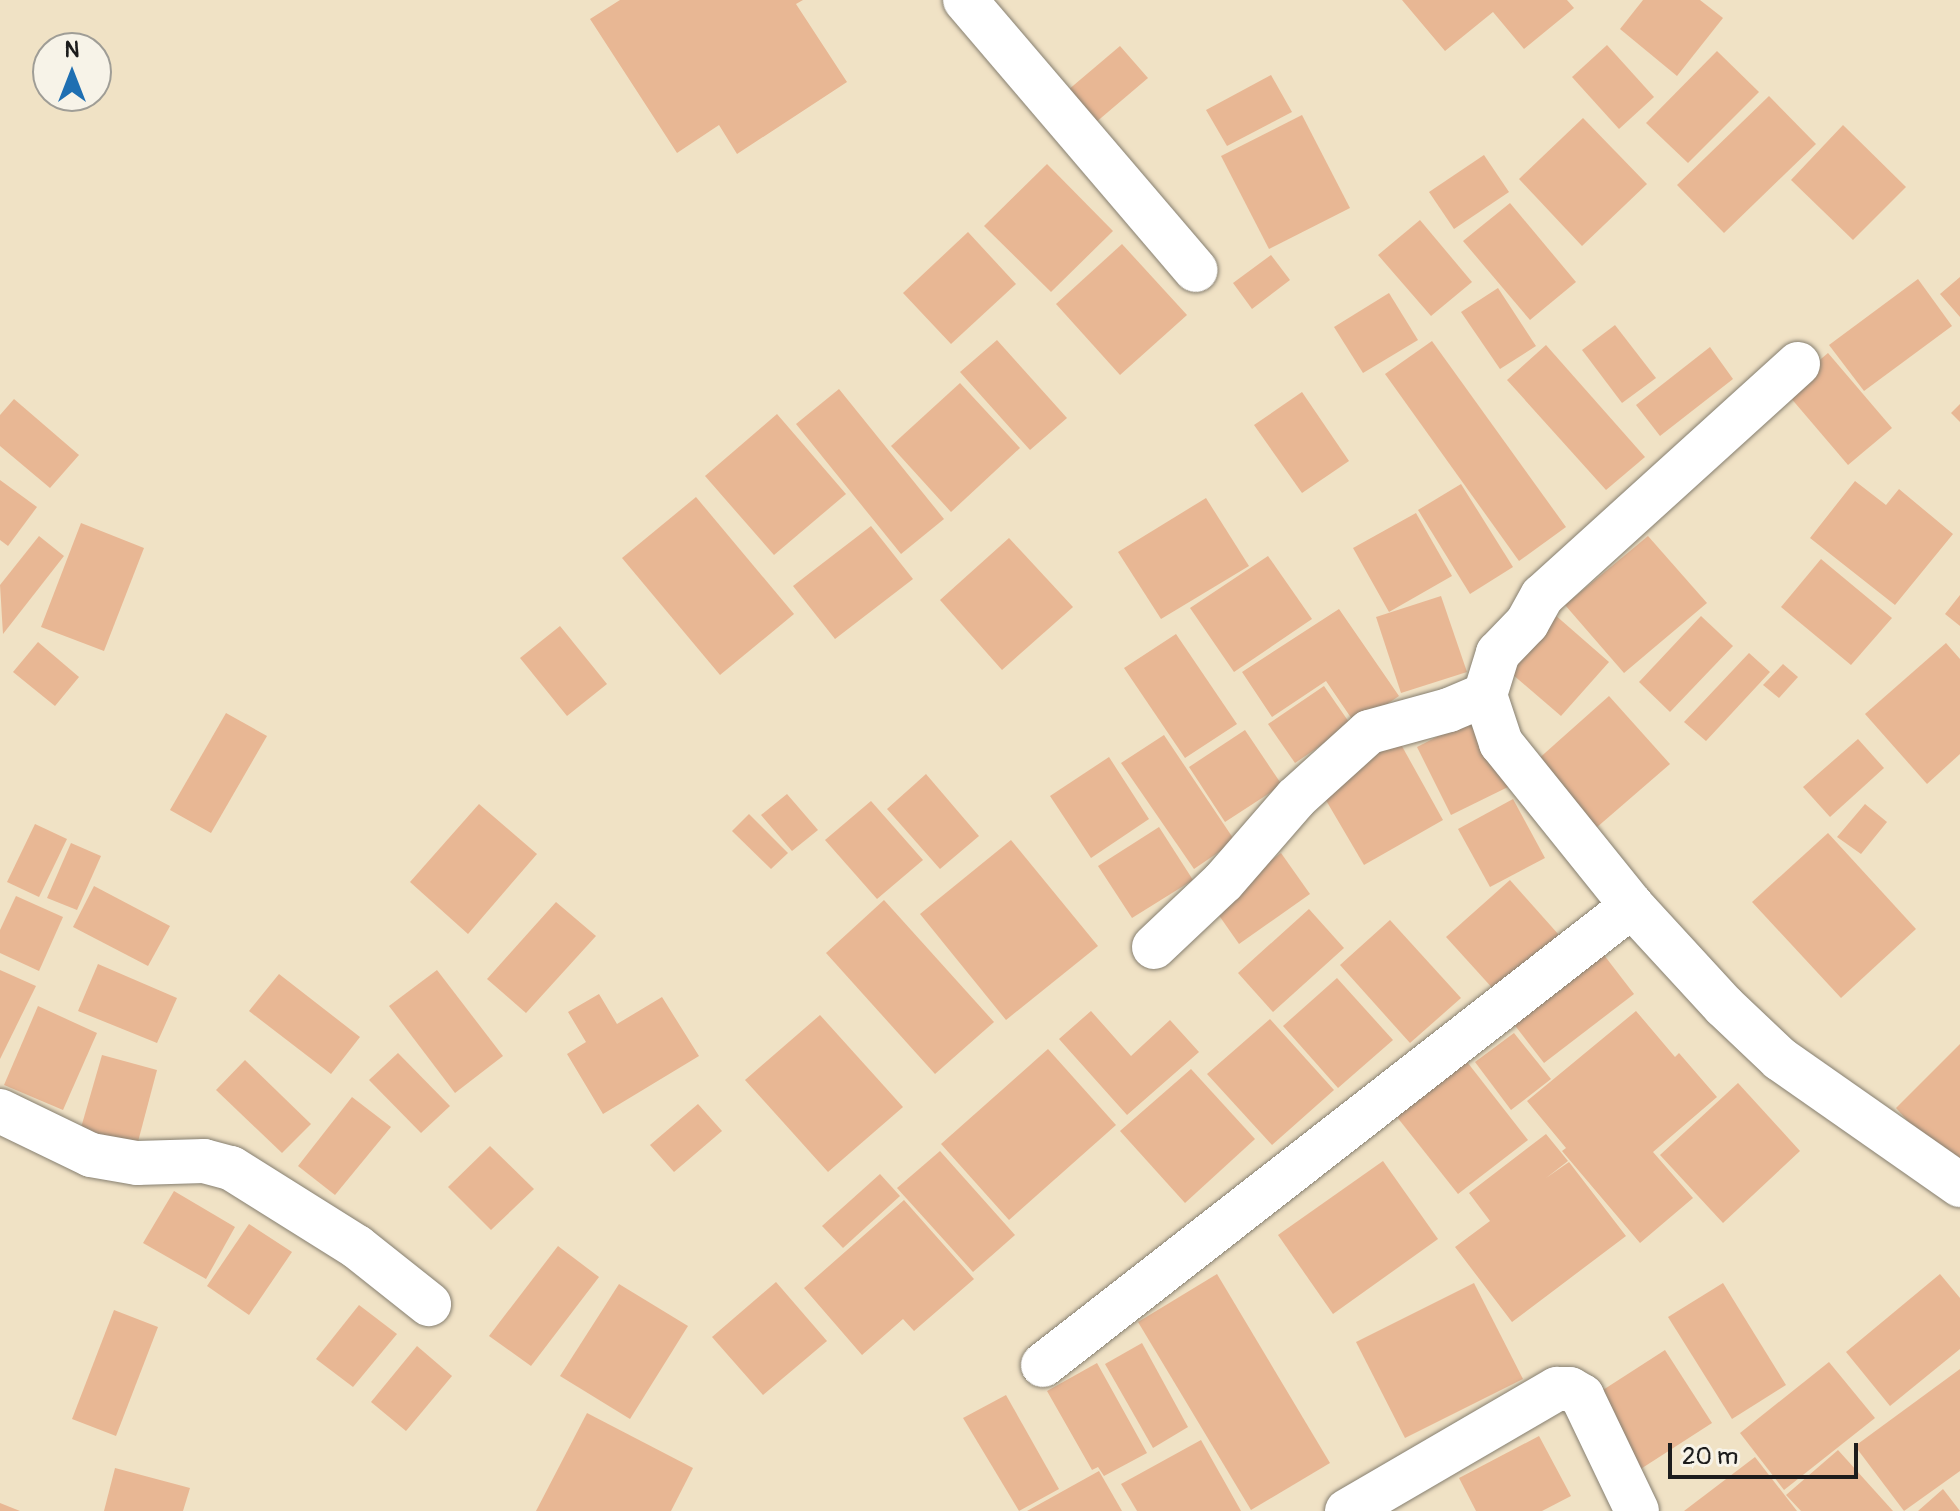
<!DOCTYPE html>
<html>
<head>
<meta charset="utf-8">
<style>
  body { margin:0 }
  #map { position:relative; width:1960px; height:1511px; overflow:hidden; background:#f0e2c5; font-family:Pangolin,sans-serif }
  div>[style] { position:absolute }
  [style*='--x'] { left:calc(var(--x)*1px); top:calc(var(--y)*1px); width:calc(var(--w)*1px); rotate:calc(var(--a)*1deg) }
  .building>* { inset:0; background:#e8b794 }
  .roads { filter:drop-shadow(0 0 2px #867f70) drop-shadow(0 0 2px #867f70) }
  .street>* { height:44px; margin:-22px; padding:0 22px; transform-origin:22px; border-radius:22px; background:#fff }
  span { translate:-50% -50%; white-space:nowrap; text-align:center; line-height:1.15; -webkit-text-stroke:7px #f7f3e8; paint-order:stroke }
  .north { position:absolute; left:32px; top:32px; width:80px; height:80px; box-sizing:border-box; background:#f7f3e8; border:2px solid #9f9d96; border-radius:50%; rotate:0deg; font-size:22px; font-weight:700; line-height:32px; text-align:center; color:#1c1c1c }
  .north::after { content:''; display:block; margin:auto; width:28px; height:36px; background:#1f6fb2; clip-path:polygon(50% 0,100% 100%,50% 72%,0 100%) }
  .scale { position:absolute; left:1668px; top:1443px; width:190px; height:36px; box-sizing:border-box; border:4px solid #1c1c1c; border-top:0; padding-left:10px; font-size:24px; line-height:28px; white-space:nowrap; color:#1c1c1c; -webkit-text-stroke:6px #f7f3e8; paint-order:stroke }
</style>
</head>
<body>
<div id="map">
  <div class="building">
    <div style="clip-path:polygon(620px 0,803px 0,796px 4px,847px 82px,737px 154px,719px 125px,677px 153px,590px 19px)"></div>
    <div style="clip-path:polygon(1402px 0,1567px 0,1574px 8px,1524px 49px,1493px 12px,1445px 51px)"></div>
    <div style="clip-path:polygon(1643px 0,1700px 0,1723px 18px,1677px 76px,1620px 29px)"></div>
    <div style="clip-path:polygon(1607px 45px,1654px 97px,1619px 129px,1572px 77px)"></div>
    <div style="clip-path:polygon(1120px 46px,1148px 78px,1088px 129px,1061px 96px)"></div>
    <div style="clip-path:polygon(1717px 51px,1759px 92px,1688px 163px,1646px 123px)"></div>
    <div style="clip-path:polygon(1271px 75px,1292px 112px,1227px 146px,1206px 110px)"></div>
    <div style="clip-path:polygon(1769px 96px,1816px 144px,1724px 233px,1677px 185px)"></div>
    <div style="clip-path:polygon(1302px 115px,1350px 208px,1269px 249px,1221px 156px)"></div>
    <div style="clip-path:polygon(1583px 118px,1647px 184px,1582px 246px,1519px 179px)"></div>
    <div style="clip-path:polygon(1843px 125px,1906px 187px,1853px 240px,1791px 180px)"></div>
    <div style="clip-path:polygon(1484px 155px,1509px 192px,1454px 229px,1429px 192px)"></div>
    <div style="clip-path:polygon(1047px 164px,1113px 231px,1051px 292px,984px 226px)"></div>
    <div style="clip-path:polygon(1510px 203px,1576px 282px,1530px 320px,1463px 241px)"></div>
    <div style="clip-path:polygon(1420px 220px,1472px 282px,1431px 316px,1378px 255px)"></div>
    <div style="clip-path:polygon(968px 232px,1016px 284px,951px 344px,903px 293px)"></div>
    <div style="clip-path:polygon(1122px 244px,1187px 315px,1120px 375px,1056px 304px)"></div>
    <div style="clip-path:polygon(1271px 255px,1290px 280px,1252px 309px,1233px 283px)"></div>
    <div style="clip-path:polygon(1960px 277px,1960px 317px,1940px 294px)"></div>
    <div style="clip-path:polygon(1918px 279px,1952px 326px,1864px 391px,1829px 345px)"></div>
    <div style="clip-path:polygon(1498px 288px,1536px 346px,1500px 369px,1461px 312px)"></div>
    <div style="clip-path:polygon(1389px 293px,1418px 340px,1363px 373px,1334px 327px)"></div>
    <div style="clip-path:polygon(1615px 325px,1656px 378px,1622px 403px,1582px 350px)"></div>
    <div style="clip-path:polygon(997px 340px,1067px 418px,1030px 450px,960px 372px)"></div>
    <div style="clip-path:polygon(1432px 341px,1566px 527px,1519px 561px,1385px 374px)"></div>
    <div style="clip-path:polygon(1546px 345px,1645px 457px,1606px 490px,1507px 380px)"></div>
    <div style="clip-path:polygon(1710px 347px,1733px 379px,1660px 436px,1636px 405px)"></div>
    <div style="clip-path:polygon(1828px 353px,1892px 428px,1848px 465px,1784px 390px)"></div>
    <div style="clip-path:polygon(960px 383px,1020px 448px,951px 512px,891px 446px)"></div>
    <div style="clip-path:polygon(839px 389px,944px 519px,901px 554px,796px 424px)"></div>
    <div style="clip-path:polygon(1302px 392px,1349px 461px,1302px 493px,1254px 425px)"></div>
    <div style="clip-path:polygon(14px 399px,79px 455px,50px 488px,0 446px,0 415px)"></div>
    <div style="clip-path:polygon(1960px 404px,1960px 422px,1951px 413px)"></div>
    <div style="clip-path:polygon(777px 414px,846px 494px,774px 555px,705px 476px)"></div>
    <div style="clip-path:polygon(0 480px,37px 507px,8px 546px,0 540px)"></div>
    <div style="clip-path:polygon(1855px 481px,1886px 505px,1899px 489px,1953px 534px,1895px 605px,1810px 538px)"></div>
    <div style="clip-path:polygon(1461px 484px,1513px 567px,1470px 594px,1418px 510px)"></div>
    <div style="clip-path:polygon(696px 497px,794px 614px,720px 675px,622px 558px)"></div>
    <div style="clip-path:polygon(1206px 498px,1249px 566px,1161px 619px,1118px 552px)"></div>
    <div style="clip-path:polygon(1416px 513px,1452px 576px,1389px 612px,1353px 548px)"></div>
    <div style="clip-path:polygon(81px 523px,144px 548px,104px 651px,41px 627px)"></div>
    <div style="clip-path:polygon(871px 526px,913px 579px,835px 639px,793px 586px)"></div>
    <div style="clip-path:polygon(39px 536px,64px 556px,3px 634px,0 585px)"></div>
    <div style="clip-path:polygon(1648px 536px,1707px 603px,1624px 673px,1565px 605px)"></div>
    <div style="clip-path:polygon(1009px 538px,1073px 607px,1002px 670px,940px 600px)"></div>
    <div style="clip-path:polygon(1268px 556px,1312px 619px,1234px 672px,1190px 608px)"></div>
    <div style="clip-path:polygon(1821px 559px,1892px 618px,1851px 665px,1781px 607px)"></div>
    <div style="clip-path:polygon(1960px 595px,1960px 626px,1945px 614px)"></div>
    <div style="clip-path:polygon(1441px 596px,1467px 672px,1401px 693px,1376px 617px)"></div>
    <div style="clip-path:polygon(1339px 609px,1399px 696px,1356px 725px,1326px 681px,1272px 717px,1242px 672px)"></div>
    <div style="clip-path:polygon(1554px 614px,1609px 662px,1561px 716px,1505px 668px)"></div>
    <div style="clip-path:polygon(1701px 616px,1733px 646px,1670px 712px,1639px 682px)"></div>
    <div style="clip-path:polygon(560px 626px,607px 684px,567px 716px,520px 658px)"></div>
    <div style="clip-path:polygon(1176px 634px,1237px 724px,1185px 758px,1124px 668px)"></div>
    <div style="clip-path:polygon(38px 642px,79px 677px,55px 706px,13px 672px)"></div>
    <div style="clip-path:polygon(1946px 643px,1960px 659px,1960px 754px,1927px 784px,1865px 714px)"></div>
    <div style="clip-path:polygon(1749px 653px,1770px 672px,1706px 741px,1684px 722px)"></div>
    <div style="clip-path:polygon(1783px 664px,1798px 677px,1779px 698px,1763px 685px)"></div>
    <div style="clip-path:polygon(1324px 686px,1351px 725px,1295px 763px,1268px 724px)"></div>
    <div style="clip-path:polygon(1609px 696px,1670px 764px,1596px 828px,1536px 761px)"></div>
    <div style="clip-path:polygon(226px 713px,267px 736px,211px 833px,170px 810px)"></div>
    <div style="clip-path:polygon(1474px 718px,1508px 787px,1451px 815px,1417px 747px)"></div>
    <div style="clip-path:polygon(1245px 730px,1282px 785px,1225px 822px,1189px 767px)"></div>
    <div style="clip-path:polygon(1164px 735px,1235px 841px,1194px 869px,1121px 763px)"></div>
    <div style="clip-path:polygon(1398px 739px,1443px 820px,1364px 865px,1317px 785px)"></div>
    <div style="clip-path:polygon(1858px 739px,1884px 768px,1830px 817px,1803px 787px)"></div>
    <div style="clip-path:polygon(1109px 757px,1149px 819px,1091px 858px,1050px 796px)"></div>
    <div style="clip-path:polygon(926px 774px,979px 836px,940px 869px,887px 809px)"></div>
    <div style="clip-path:polygon(787px 794px,818px 830px,792px 851px,761px 815px)"></div>
    <div style="clip-path:polygon(1513px 799px,1545px 858px,1490px 887px,1458px 829px)"></div>
    <div style="clip-path:polygon(871px 801px,923px 860px,877px 899px,825px 840px)"></div>
    <div style="clip-path:polygon(479px 804px,537px 854px,468px 934px,410px 882px)"></div>
    <div style="clip-path:polygon(1865px 804px,1887px 822px,1861px 854px,1837px 837px)"></div>
    <div style="clip-path:polygon(749px 814px,788px 853px,771px 869px,732px 831px)"></div>
    <div style="clip-path:polygon(35px 824px,67px 839px,39px 897px,7px 882px)"></div>
    <div style="clip-path:polygon(1159px 827px,1193px 880px,1132px 918px,1098px 866px)"></div>
    <div style="clip-path:polygon(1828px 833px,1916px 929px,1841px 998px,1752px 902px)"></div>
    <div style="clip-path:polygon(1011px 840px,1098px 946px,1006px 1020px,920px 914px)"></div>
    <div style="clip-path:polygon(71px 843px,101px 856px,77px 910px,47px 898px)"></div>
    <div style="clip-path:polygon(1281px 853px,1310px 894px,1239px 944px,1211px 904px)"></div>
    <div style="clip-path:polygon(1510px 880px,1559px 935px,1495px 991px,1446px 937px)"></div>
    <div style="clip-path:polygon(94px 886px,170px 926px,148px 966px,73px 927px)"></div>
    <div style="clip-path:polygon(16px 896px,63px 917px,39px 971px,0 953px,0 930px)"></div>
    <div style="clip-path:polygon(884px 900px,994px 1022px,935px 1074px,826px 953px)"></div>
    <div style="clip-path:polygon(556px 902px,596px 936px,526px 1013px,487px 979px)"></div>
    <div style="clip-path:polygon(1309px 909px,1344px 948px,1273px 1012px,1238px 973px)"></div>
    <div style="clip-path:polygon(1390px 920px,1461px 998px,1410px 1043px,1340px 965px)"></div>
    <div style="clip-path:polygon(1604px 955px,1634px 994px,1544px 1063px,1513px 1023px)"></div>
    <div style="clip-path:polygon(98px 964px,177px 998px,157px 1043px,78px 1011px)"></div>
    <div style="clip-path:polygon(0 970px,36px 986px,0 1059px)"></div>
    <div style="clip-path:polygon(437px 970px,503px 1056px,455px 1093px,389px 1006px)"></div>
    <div style="clip-path:polygon(279px 974px,360px 1037px,331px 1074px,249px 1011px)"></div>
    <div style="clip-path:polygon(1337px 978px,1393px 1040px,1338px 1088px,1283px 1026px)"></div>
    <div style="clip-path:polygon(599px 994px,617px 1024px,662px 997px,699px 1056px,603px 1114px,567px 1054px,586px 1042px,568px 1012px)"></div>
    <div style="clip-path:polygon(38px 1006px,97px 1033px,63px 1110px,4px 1085px)"></div>
    <div style="clip-path:polygon(1091px 1011px,1131px 1056px,1170px 1020px,1199px 1052px,1127px 1115px,1059px 1039px)"></div>
    <div style="clip-path:polygon(1636px 1011px,1675px 1057px,1679px 1053px,1717px 1097px,1653px 1152px,1693px 1198px,1640px 1243px,1562px 1151px,1566px 1148px,1527px 1101px)"></div>
    <div style="clip-path:polygon(820px 1015px,903px 1107px,828px 1172px,745px 1080px)"></div>
    <div style="clip-path:polygon(1270px 1019px,1334px 1090px,1272px 1145px,1207px 1074px)"></div>
    <div style="clip-path:polygon(1514px 1033px,1551px 1079px,1511px 1110px,1475px 1062px)"></div>
    <div style="clip-path:polygon(1960px 1044px,1960px 1179px,1896px 1108px)"></div>
    <div style="clip-path:polygon(1048px 1049px,1116px 1125px,1009px 1220px,941px 1144px)"></div>
    <div style="clip-path:polygon(398px 1053px,450px 1106px,421px 1133px,369px 1080px)"></div>
    <div style="clip-path:polygon(102px 1055px,157px 1070px,135px 1153px,78px 1138px)"></div>
    <div style="clip-path:polygon(1464px 1058px,1528px 1140px,1458px 1194px,1393px 1112px)"></div>
    <div style="clip-path:polygon(245px 1060px,311px 1124px,282px 1153px,216px 1090px)"></div>
    <div style="clip-path:polygon(1191px 1069px,1255px 1139px,1185px 1203px,1120px 1131px)"></div>
    <div style="clip-path:polygon(1738px 1083px,1800px 1151px,1723px 1223px,1660px 1155px)"></div>
    <div style="clip-path:polygon(352px 1097px,391px 1127px,335px 1195px,298px 1166px)"></div>
    <div style="clip-path:polygon(698px 1104px,722px 1131px,674px 1172px,650px 1145px)"></div>
    <div style="clip-path:polygon(1546px 1134px,1568px 1161px,1546px 1178px,1569px 1162px,1626px 1236px,1512px 1322px,1455px 1247px,1490px 1221px,1469px 1193px)"></div>
    <div style="clip-path:polygon(490px 1146px,534px 1189px,491px 1230px,448px 1187px)"></div>
    <div style="clip-path:polygon(940px 1151px,1015px 1235px,973px 1272px,897px 1188px)"></div>
    <div style="clip-path:polygon(1383px 1161px,1438px 1239px,1333px 1314px,1278px 1235px)"></div>
    <div style="clip-path:polygon(880px 1174px,900px 1196px,843px 1248px,822px 1226px)"></div>
    <div style="clip-path:polygon(174px 1191px,235px 1227px,206px 1279px,143px 1243px)"></div>
    <div style="clip-path:polygon(904px 1200px,974px 1279px,914px 1331px,903px 1319px,862px 1355px,804px 1288px)"></div>
    <div style="clip-path:polygon(249px 1224px,292px 1252px,249px 1315px,207px 1286px)"></div>
    <div style="clip-path:polygon(558px 1246px,599px 1277px,531px 1366px,489px 1336px)"></div>
    <div style="clip-path:polygon(1217px 1274px,1330px 1463px,1251px 1510px,1138px 1322px)"></div>
    <div style="clip-path:polygon(1940px 1274px,1960px 1298px,1960px 1349px,1890px 1406px,1846px 1352px)"></div>
    <div style="clip-path:polygon(776px 1282px,827px 1341px,763px 1395px,712px 1337px)"></div>
    <div style="clip-path:polygon(1474px 1283px,1523px 1379px,1405px 1438px,1356px 1342px)"></div>
    <div style="clip-path:polygon(1723px 1283px,1786px 1385px,1732px 1419px,1668px 1317px)"></div>
    <div style="clip-path:polygon(619px 1284px,688px 1326px,630px 1419px,560px 1376px)"></div>
    <div style="clip-path:polygon(359px 1305px,397px 1334px,353px 1387px,316px 1359px)"></div>
    <div style="clip-path:polygon(114px 1310px,158px 1327px,116px 1436px,72px 1419px)"></div>
    <div style="clip-path:polygon(1142px 1343px,1188px 1427px,1153px 1448px,1105px 1364px)"></div>
    <div style="clip-path:polygon(417px 1346px,452px 1376px,406px 1431px,371px 1402px)"></div>
    <div style="clip-path:polygon(1665px 1350px,1712px 1423px,1636px 1472px,1589px 1399px)"></div>
    <div style="clip-path:polygon(1829px 1362px,1875px 1418px,1784px 1490px,1740px 1433px)"></div>
    <div style="clip-path:polygon(1097px 1363px,1147px 1453px,1104px 1476px,1098px 1467px,1092px 1470px,1047px 1391px)"></div>
    <div style="clip-path:polygon(1960px 1369px,1960px 1471px,1904px 1511px,1855px 1446px)"></div>
    <div style="clip-path:polygon(1006px 1395px,1059px 1489px,1019px 1511px,963px 1418px)"></div>
    <div style="clip-path:polygon(587px 1413px,693px 1468px,671px 1511px,536px 1511px)"></div>
    <div style="clip-path:polygon(1539px 1436px,1571px 1496px,1542px 1511px,1476px 1511px,1459px 1478px)"></div>
    <div style="clip-path:polygon(1201px 1440px,1241px 1511px,1137px 1511px,1121px 1484px)"></div>
    <div style="clip-path:polygon(1838px 1450px,1893px 1511px,1801px 1511px,1786px 1495px)"></div>
    <div style="clip-path:polygon(1755px 1457px,1797px 1511px,1684px 1511px)"></div>
    <div style="clip-path:polygon(115px 1468px,190px 1488px,183px 1511px,104px 1511px)"></div>
    <div style="clip-path:polygon(1099px 1471px,1122px 1511px,1027px 1511px)"></div>
    <div style="clip-path:polygon(1943px 1489px,1960px 1511px,1918px 1511px)"></div>
    <div style="clip-path:polygon(0 1503px,20px 1511px,0 1511px)"></div>
  </div>
  <div class="roads">
    <div class="street">
      <div style="--x:965;--y:0;--w:355;--a:49.5"></div>
      <div style="--x:1798;--y:364;--w:345;--a:137.8"></div>
      <div style="--x:1542;--y:596;--w:31;--a:119"></div>
      <div style="--x:1527;--y:623;--w:42;--a:134"></div>
      <div style="--x:1498;--y:653;--w:44;--a:107.2"></div>
      <div style="--x:1485;--y:695;--w:51;--a:71.6"></div>
      <div style="--x:1501;--y:743;--w:209;--a:51.2"></div>
      <div style="--x:1632;--y:906;--w:136;--a:47.4"></div>
      <div style="--x:1724;--y:1006;--w:77;--a:43.4"></div>
      <div style="--x:1780;--y:1059;--w:220;--a:35"></div>
      <div style="--x:1154;--y:947;--w:95;--a:-43.3"></div>
      <div style="--x:1223;--y:882;--w:111;--a:-49"></div>
      <div style="--x:1296;--y:798;--w:98;--a:-42.1"></div>
      <div style="--x:1369;--y:732;--w:83;--a:-15.4"></div>
      <div style="--x:1449;--y:710;--w:39;--a:-23"></div>
      <div style="--x:0;--y:1111;--w:101;--a:25.8"></div>
      <div style="--x:91;--y:1155;--w:47;--a:9.9"></div>
      <div style="--x:137;--y:1163;--w:67;--a:-1.7"></div>
      <div style="--x:204;--y:1161;--w:28;--a:15"></div>
      <div style="--x:231;--y:1168;--w:149;--a:32.1"></div>
      <div style="--x:357;--y:1247;--w:92;--a:38.4"></div>
      <div style="--x:1043;--y:1365;--w:747;--a:-37.93"></div>
      <div style="--x:1347;--y:1511;--w:243;--a:-30.2"></div>
      <div style="--x:1557;--y:1389;--w:13;--a:0"></div>
      <div style="--x:1570;--y:1389;--w:14;--a:30"></div>
      <div style="--x:1582;--y:1396;--w:127;--a:64.4"></div>
    </div>
  </div>
  <div class="north">N</div>
  <div class="scale">20 m</div>
</div>
</body>
</html>
